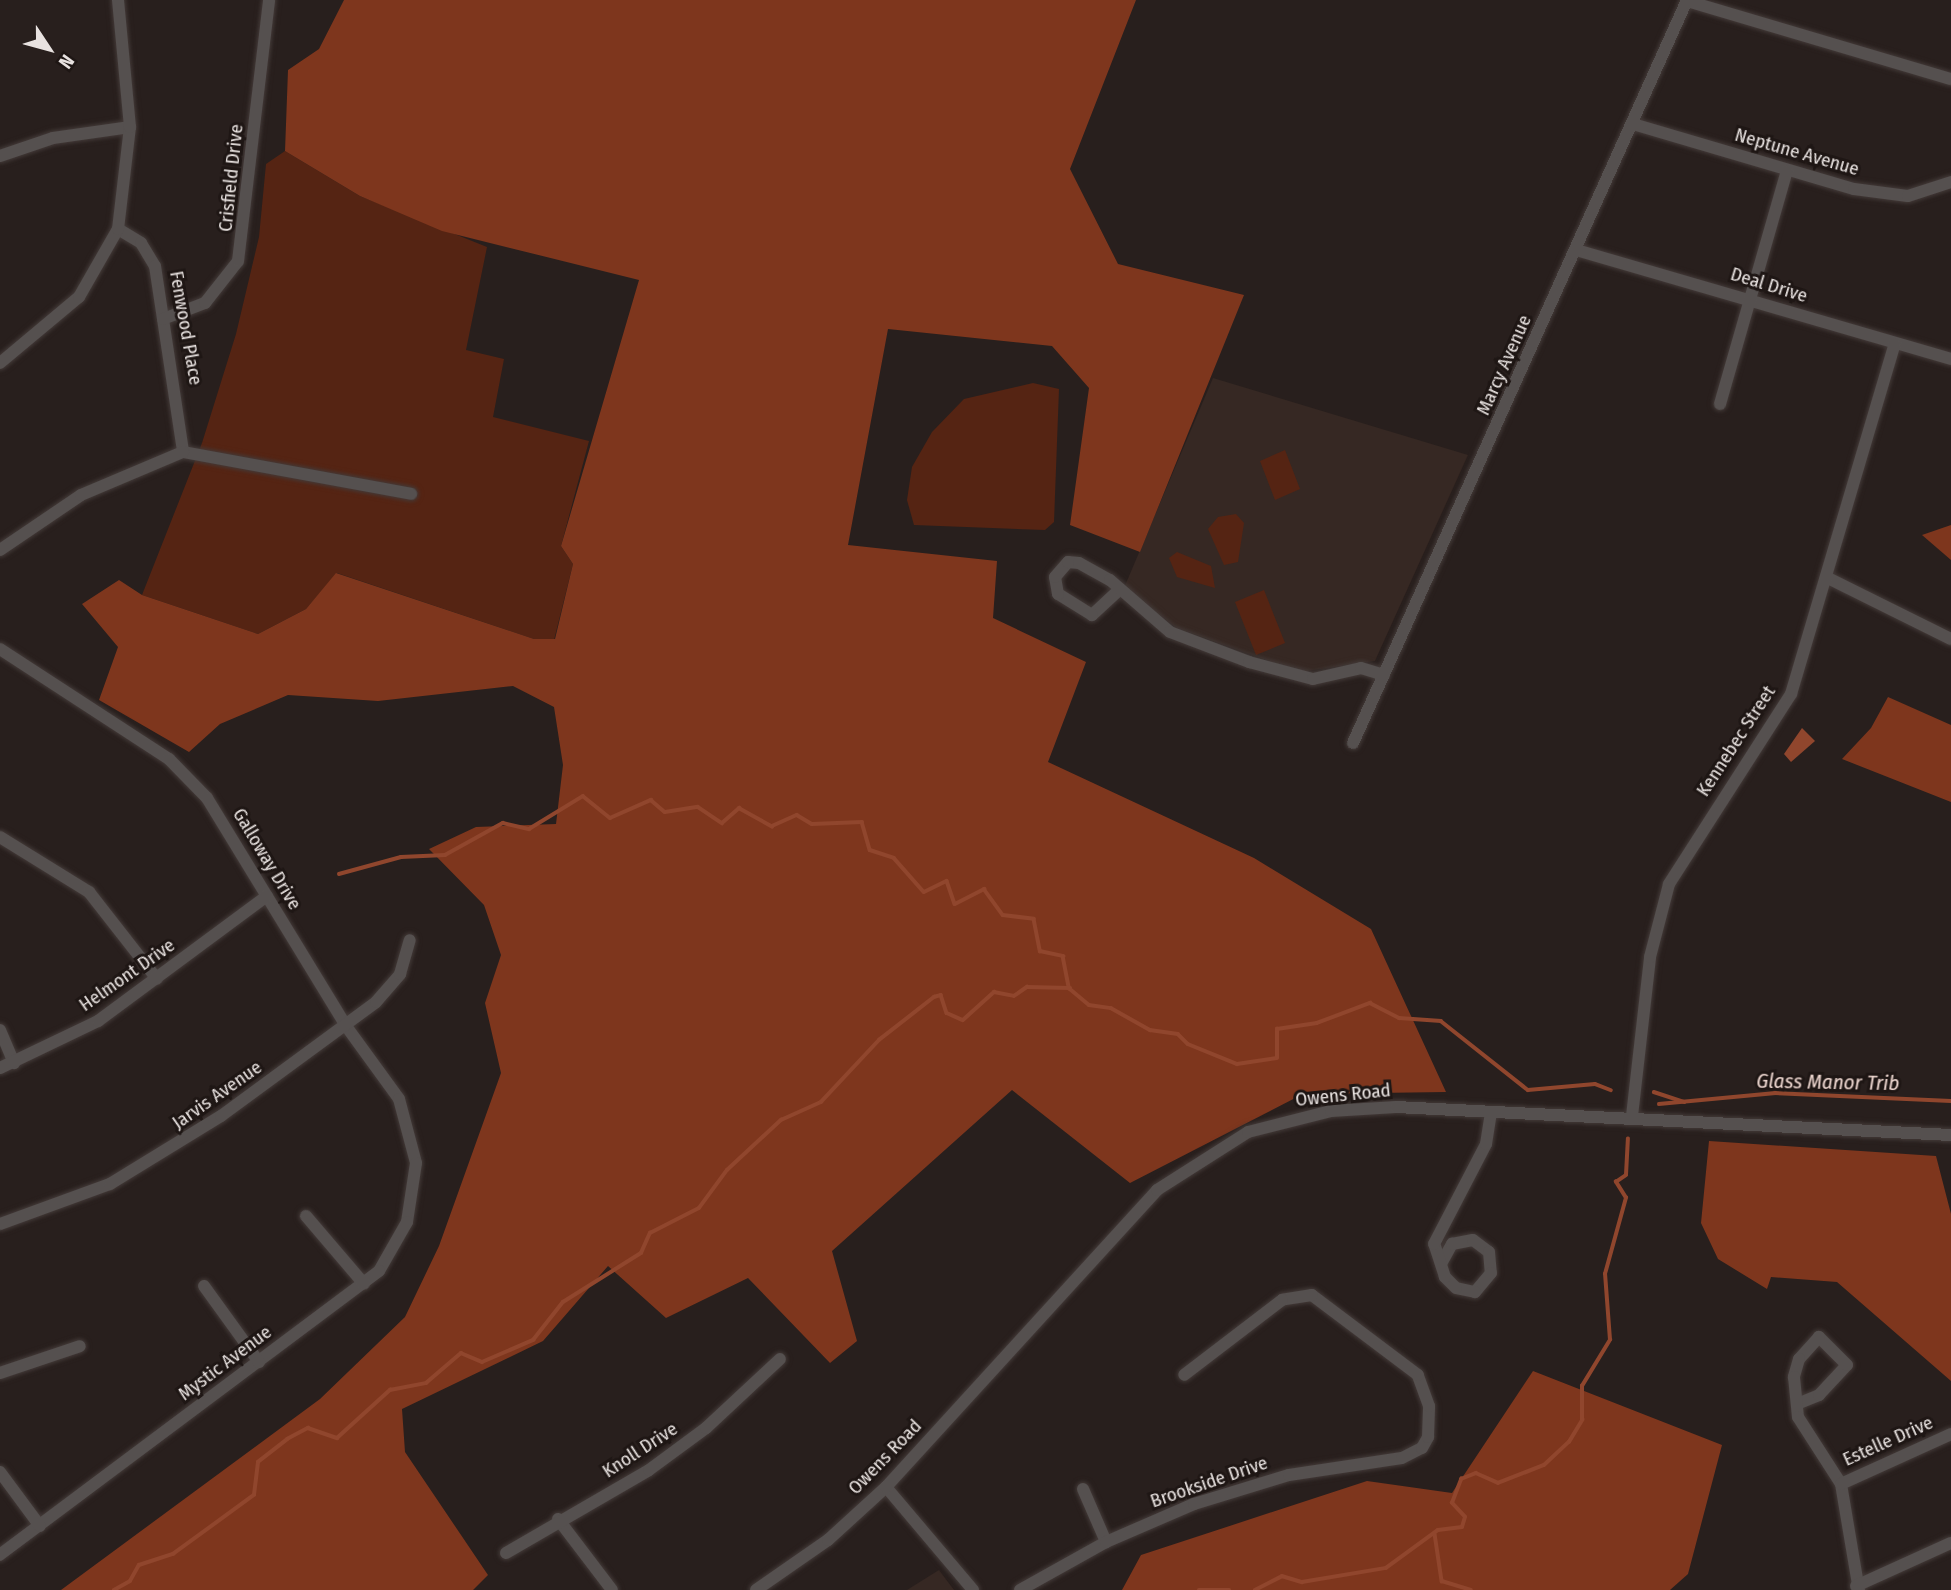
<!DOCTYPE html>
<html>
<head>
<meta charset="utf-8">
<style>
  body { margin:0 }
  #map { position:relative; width:1951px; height:1590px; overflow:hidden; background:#281f1d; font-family:"Fira Sans Condensed",sans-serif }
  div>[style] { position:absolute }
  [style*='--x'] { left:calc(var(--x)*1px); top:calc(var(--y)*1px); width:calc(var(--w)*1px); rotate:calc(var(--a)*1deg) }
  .built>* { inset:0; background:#362823 }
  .green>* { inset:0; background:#552413 }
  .forest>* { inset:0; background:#7e361d }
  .water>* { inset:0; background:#90462d }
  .stream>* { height:3.5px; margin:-1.75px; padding:0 1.75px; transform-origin:1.75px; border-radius:1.75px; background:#90462d }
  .roads { filter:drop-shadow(0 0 2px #433a38) drop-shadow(0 0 2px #433a38) }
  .minor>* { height:12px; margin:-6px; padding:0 6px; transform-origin:6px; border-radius:6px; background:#55504f }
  span { translate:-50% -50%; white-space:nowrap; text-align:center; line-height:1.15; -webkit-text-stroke:6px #1e1614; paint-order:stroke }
  .street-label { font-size:19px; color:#e8e2e0 }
  .water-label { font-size:21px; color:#f0d9d2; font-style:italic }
  .north { position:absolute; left:14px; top:14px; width:70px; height:70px; -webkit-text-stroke:5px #1e1614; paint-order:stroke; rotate:126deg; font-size:19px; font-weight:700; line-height:28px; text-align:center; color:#e8e2e0 }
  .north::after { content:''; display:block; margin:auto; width:24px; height:32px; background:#e8e2e0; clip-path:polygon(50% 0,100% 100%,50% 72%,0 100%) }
</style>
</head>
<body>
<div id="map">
  <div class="built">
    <div style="clip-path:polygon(1213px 378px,1468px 455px,1375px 661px,1300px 672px,1177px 628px,1124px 588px)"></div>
    <div style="clip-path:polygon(939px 1570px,954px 1590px,907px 1590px)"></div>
  </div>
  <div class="green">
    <div style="clip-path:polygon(285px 151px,360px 196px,487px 247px,466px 350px,504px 359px,493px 417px,589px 441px,561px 546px,573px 564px,554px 640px,534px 639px,337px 573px,306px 609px,258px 634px,142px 595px,202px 443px,236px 334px,259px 237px,266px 164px)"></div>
    <div style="clip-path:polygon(1033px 383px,1059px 389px,1054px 522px,1045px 530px,914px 525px,907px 500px,912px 467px,932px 432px,964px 399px)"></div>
    <div style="clip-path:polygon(1285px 450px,1300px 489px,1275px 500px,1260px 461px)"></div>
    <div style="clip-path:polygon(1236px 514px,1244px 523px,1238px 562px,1224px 565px,1208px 529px,1218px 517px)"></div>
    <div style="clip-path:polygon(1177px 552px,1211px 566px,1215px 588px,1177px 577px,1169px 558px)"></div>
    <div style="clip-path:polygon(1264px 590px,1285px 643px,1256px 655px,1235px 602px)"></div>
  </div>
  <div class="forest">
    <div style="clip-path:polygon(344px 0,1136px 0,1070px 169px,1118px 264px,1244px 295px,1140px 552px,1070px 525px,1089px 388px,1052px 346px,888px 329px,848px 545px,997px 561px,993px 618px,1086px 662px,1048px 762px,1254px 858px,1371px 929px,1446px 1092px,1303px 1094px,1130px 1183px,1012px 1090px,832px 1251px,857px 1341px,830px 1363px,748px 1278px,666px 1318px,608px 1266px,543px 1341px,402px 1409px,405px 1452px,488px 1575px,473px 1590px,61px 1590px,320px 1399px,405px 1317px,439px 1246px,501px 1073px,485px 1003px,501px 955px,484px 905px,429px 849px,476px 827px,556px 824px,563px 765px,554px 707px,513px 686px,378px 701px,288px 695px,220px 724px,189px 752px,99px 700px,118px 647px,82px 604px,119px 580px,142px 595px,258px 634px,306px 609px,336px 573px,534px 639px,555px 639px,573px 564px,561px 546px,639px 280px,442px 231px,360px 196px,285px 151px,288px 70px,319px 49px)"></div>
    <div style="clip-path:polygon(1951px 525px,1951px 560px,1922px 535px)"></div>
    <div style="clip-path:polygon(1888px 697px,1951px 725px,1951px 802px,1842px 759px,1871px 728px)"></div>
    <div style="clip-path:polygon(1709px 1141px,1936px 1156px,1951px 1214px,1951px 1381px,1837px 1282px,1771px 1277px,1767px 1289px,1718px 1259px,1701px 1223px)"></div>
    <div style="clip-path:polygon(1533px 1371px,1722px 1445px,1688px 1574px,1670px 1590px,1122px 1590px,1141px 1555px,1367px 1481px,1452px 1493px)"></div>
  </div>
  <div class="water">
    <div style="clip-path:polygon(1802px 728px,1815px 741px,1791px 762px,1784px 754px)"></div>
  </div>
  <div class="stream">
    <div style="--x:339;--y:874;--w:64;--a:-15.3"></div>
    <div style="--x:401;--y:857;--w:44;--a:-2.6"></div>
    <div style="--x:445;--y:855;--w:66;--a:-28.9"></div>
    <div style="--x:503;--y:823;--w:27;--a:13"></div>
    <div style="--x:529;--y:829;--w:63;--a:-31.4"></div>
    <div style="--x:583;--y:796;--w:35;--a:39"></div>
    <div style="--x:610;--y:818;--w:45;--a:-23.7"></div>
    <div style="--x:651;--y:800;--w:18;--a:41"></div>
    <div style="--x:665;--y:812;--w:33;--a:-9"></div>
    <div style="--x:698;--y:807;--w:29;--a:34"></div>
    <div style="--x:722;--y:823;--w:23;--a:-41"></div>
    <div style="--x:739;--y:808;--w:38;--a:29"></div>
    <div style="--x:772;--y:826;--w:27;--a:-24"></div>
    <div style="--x:797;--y:815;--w:17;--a:31"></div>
    <div style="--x:812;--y:824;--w:50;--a:-2.3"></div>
    <div style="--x:862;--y:822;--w:29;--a:74"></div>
    <div style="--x:870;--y:850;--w:25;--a:18"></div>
    <div style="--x:894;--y:858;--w:45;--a:48.6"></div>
    <div style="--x:924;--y:892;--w:25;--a:-26"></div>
    <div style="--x:947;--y:881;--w:24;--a:71"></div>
    <div style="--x:955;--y:904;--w:33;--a:-27"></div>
    <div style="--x:984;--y:889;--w:32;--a:54"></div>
    <div style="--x:1003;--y:915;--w:31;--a:7"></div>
    <div style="--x:1034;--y:919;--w:33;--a:79"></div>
    <div style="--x:1040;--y:951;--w:24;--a:12"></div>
    <div style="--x:1063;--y:956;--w:33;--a:79"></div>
    <div style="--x:1069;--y:988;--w:26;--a:40"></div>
    <div style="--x:1089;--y:1005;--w:22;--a:8"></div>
    <div style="--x:1111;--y:1008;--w:45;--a:29.4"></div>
    <div style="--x:1150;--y:1030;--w:28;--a:8"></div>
    <div style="--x:1178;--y:1034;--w:14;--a:45"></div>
    <div style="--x:1188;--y:1044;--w:53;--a:22.2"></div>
    <div style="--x:1237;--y:1064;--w:40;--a:-8.5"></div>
    <div style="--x:1277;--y:1058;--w:29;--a:-90"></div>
    <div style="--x:1277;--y:1029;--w:40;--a:-8.5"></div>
    <div style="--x:1317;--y:1023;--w:57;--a:-20.7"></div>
    <div style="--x:1370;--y:1003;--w:33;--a:27"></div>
    <div style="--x:1399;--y:1018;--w:42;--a:4.1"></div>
    <div style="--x:1441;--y:1021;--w:111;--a:38.4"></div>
    <div style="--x:1528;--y:1090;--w:67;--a:-5.1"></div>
    <div style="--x:1595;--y:1084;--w:17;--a:21"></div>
    <div style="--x:1654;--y:1092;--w:32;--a:18"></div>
    <div style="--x:1659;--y:1104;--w:117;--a:-5.4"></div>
    <div style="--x:1775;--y:1093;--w:176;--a:2.6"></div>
    <div style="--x:1435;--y:1534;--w:48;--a:81.5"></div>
    <div style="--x:1442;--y:1581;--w:30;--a:17"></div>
    <div style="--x:114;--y:1590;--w:18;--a:-29"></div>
    <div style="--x:130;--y:1581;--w:18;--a:-61"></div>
    <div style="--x:139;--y:1565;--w:36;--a:-18"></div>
    <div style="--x:173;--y:1554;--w:100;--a:-36.1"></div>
    <div style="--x:254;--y:1495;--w:33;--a:-83"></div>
    <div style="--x:258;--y:1462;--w:37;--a:-38"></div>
    <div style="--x:287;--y:1439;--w:24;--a:-28"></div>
    <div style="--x:308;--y:1428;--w:31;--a:19"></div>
    <div style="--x:337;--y:1438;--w:72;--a:-42.2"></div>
    <div style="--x:390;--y:1390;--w:37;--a:-11"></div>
    <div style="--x:426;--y:1383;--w:46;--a:-40.6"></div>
    <div style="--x:461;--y:1353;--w:23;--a:23"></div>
    <div style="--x:482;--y:1362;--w:56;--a:-23.3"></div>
    <div style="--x:533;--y:1340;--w:48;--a:-51.7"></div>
    <div style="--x:563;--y:1302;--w:92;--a:-32.1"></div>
    <div style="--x:641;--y:1253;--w:22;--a:-66"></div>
    <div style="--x:650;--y:1233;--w:55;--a:-27"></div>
    <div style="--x:699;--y:1208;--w:47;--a:-53.6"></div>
    <div style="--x:727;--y:1170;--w:74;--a:-42.8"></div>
    <div style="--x:781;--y:1120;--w:44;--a:-24.2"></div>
    <div style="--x:821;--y:1102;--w:85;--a:-46.9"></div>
    <div style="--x:879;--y:1040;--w:70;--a:-38"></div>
    <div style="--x:934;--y:997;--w:7;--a:-16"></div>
    <div style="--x:941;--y:995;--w:19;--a:72"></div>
    <div style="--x:947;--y:1013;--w:17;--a:24"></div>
    <div style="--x:963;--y:1020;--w:42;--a:-42.1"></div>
    <div style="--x:994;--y:992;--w:20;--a:11"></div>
    <div style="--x:1014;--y:996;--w:16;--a:-35"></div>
    <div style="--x:1027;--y:987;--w:43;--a:1.3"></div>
    <div style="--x:1199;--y:1590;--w:30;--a:0"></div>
    <div style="--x:1255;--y:1590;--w:30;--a:-27"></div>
    <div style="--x:1282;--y:1576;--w:21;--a:17"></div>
    <div style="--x:1302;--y:1582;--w:85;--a:-9.5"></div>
    <div style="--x:1386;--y:1568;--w:64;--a:-36.2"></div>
    <div style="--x:1438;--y:1530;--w:24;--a:-7"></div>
    <div style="--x:1462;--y:1527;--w:10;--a:-73"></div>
    <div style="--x:1465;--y:1517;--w:19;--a:-133"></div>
    <div style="--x:1452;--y:1503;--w:26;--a:-69"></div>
    <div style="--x:1461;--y:1479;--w:16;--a:-22"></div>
    <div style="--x:1476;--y:1473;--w:24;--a:24"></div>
    <div style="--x:1498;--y:1483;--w:49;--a:-21.4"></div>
    <div style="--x:1544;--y:1465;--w:34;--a:-43"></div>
    <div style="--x:1569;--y:1442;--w:26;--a:-59"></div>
    <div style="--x:1582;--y:1420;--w:34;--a:-90"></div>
    <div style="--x:1582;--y:1386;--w:54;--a:-58.7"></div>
    <div style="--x:1610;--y:1340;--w:66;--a:-94.3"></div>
    <div style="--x:1605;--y:1274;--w:79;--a:-74.6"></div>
    <div style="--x:1626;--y:1198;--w:19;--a:-122"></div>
    <div style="--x:1616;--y:1182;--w:12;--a:-35"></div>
    <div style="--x:1626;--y:1175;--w:36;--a:-87"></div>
  </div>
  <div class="roads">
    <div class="minor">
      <div style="--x:1687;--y:1;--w:275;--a:16.5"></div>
      <div style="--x:1633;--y:124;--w:230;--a:16.4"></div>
      <div style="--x:1854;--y:189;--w:54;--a:7.4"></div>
      <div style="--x:1908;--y:196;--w:45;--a:-18"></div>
      <div style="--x:0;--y:156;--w:56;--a:-18.8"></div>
      <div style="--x:53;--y:138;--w:78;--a:-8.1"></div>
      <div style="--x:118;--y:229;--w:27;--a:31"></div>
      <div style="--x:141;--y:243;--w:27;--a:59"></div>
      <div style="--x:155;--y:266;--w:188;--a:81.4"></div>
      <div style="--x:1576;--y:250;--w:391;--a:16.2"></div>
      <div style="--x:163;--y:319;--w:45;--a:-20.9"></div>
      <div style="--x:205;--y:303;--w:53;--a:-51.8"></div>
      <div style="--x:238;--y:261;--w:263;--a:-83.2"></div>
      <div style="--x:0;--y:363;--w:103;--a:-39.9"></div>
      <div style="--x:79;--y:297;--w:78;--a:-60.2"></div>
      <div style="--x:118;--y:229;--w:103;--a:-83.3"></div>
      <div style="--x:130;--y:127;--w:128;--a:-95.4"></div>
      <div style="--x:1720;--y:404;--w:242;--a:-74"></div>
      <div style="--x:183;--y:452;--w:232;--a:10.4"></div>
      <div style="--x:0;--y:550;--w:98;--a:-34.2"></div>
      <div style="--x:81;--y:495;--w:111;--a:-22.9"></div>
      <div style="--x:1828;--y:578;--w:137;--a:26.4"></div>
      <div style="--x:1119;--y:590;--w:37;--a:137"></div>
      <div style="--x:1092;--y:615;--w:40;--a:-148"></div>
      <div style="--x:1058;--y:594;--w:17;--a:-100"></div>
      <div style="--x:1055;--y:577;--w:20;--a:-49"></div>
      <div style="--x:1068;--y:562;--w:11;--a:5"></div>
      <div style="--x:1079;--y:563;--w:35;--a:29"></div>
      <div style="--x:1110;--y:580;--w:79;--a:40.9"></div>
      <div style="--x:1170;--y:632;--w:85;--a:20.8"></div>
      <div style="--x:1249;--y:662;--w:66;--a:14.9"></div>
      <div style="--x:1313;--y:679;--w:49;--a:-12.9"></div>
      <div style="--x:1361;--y:668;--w:24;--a:17"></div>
      <div style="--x:0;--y:649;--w:202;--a:33.1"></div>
      <div style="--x:169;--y:759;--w:54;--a:45.7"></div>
      <div style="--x:207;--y:798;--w:267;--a:58.6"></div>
      <div style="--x:346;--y:1026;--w:90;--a:54"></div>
      <div style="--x:399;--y:1099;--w:66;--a:75.1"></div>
      <div style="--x:416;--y:1163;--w:60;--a:98.7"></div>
      <div style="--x:407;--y:1222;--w:56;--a:119.7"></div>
      <div style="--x:379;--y:1271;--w:474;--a:143.2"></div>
      <div style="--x:1353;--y:743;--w:815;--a:-65.79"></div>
      <div style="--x:0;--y:837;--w:105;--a:31.7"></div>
      <div style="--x:89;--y:892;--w:110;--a:52"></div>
      <div style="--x:0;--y:1030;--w:36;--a:67"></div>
      <div style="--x:0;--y:1068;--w:109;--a:-25.6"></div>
      <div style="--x:98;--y:1021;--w:210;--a:-36.5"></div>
      <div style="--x:1632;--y:1116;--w:160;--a:-83.5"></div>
      <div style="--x:1650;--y:957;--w:75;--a:-75.4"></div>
      <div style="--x:1669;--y:884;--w:226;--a:-57.3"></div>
      <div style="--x:1791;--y:694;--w:365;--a:-73.5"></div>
      <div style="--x:306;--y:1216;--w:89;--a:49.5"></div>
      <div style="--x:0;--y:1224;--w:117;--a:-20"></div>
      <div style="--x:110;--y:1184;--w:130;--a:-31.5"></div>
      <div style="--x:221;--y:1116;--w:192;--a:-36.3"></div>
      <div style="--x:376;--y:1002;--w:37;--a:-49"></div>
      <div style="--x:400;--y:974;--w:35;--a:-74"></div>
      <div style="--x:1442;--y:1262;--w:21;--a:-61"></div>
      <div style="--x:1452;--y:1244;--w:21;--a:-11"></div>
      <div style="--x:1473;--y:1240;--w:20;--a:37"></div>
      <div style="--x:1489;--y:1252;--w:21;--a:85"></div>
      <div style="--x:1491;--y:1273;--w:25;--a:130"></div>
      <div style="--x:1475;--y:1292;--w:19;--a:-168"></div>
      <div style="--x:1456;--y:1288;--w:16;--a:-135"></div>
      <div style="--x:1445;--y:1277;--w:35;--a:-108"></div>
      <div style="--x:1434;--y:1244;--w:113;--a:-62.5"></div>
      <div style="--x:1486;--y:1144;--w:32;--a:-81"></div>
      <div style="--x:204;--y:1286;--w:94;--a:54.1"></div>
      <div style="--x:0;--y:1373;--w:84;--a:-18.6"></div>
      <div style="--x:1797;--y:1404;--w:24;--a:-22"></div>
      <div style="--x:1819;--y:1395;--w:41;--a:-47"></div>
      <div style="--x:1847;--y:1365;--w:40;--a:-135"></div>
      <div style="--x:1819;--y:1337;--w:30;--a:132"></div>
      <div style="--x:1799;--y:1359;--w:19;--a:106"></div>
      <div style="--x:1794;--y:1377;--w:40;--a:84.3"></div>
      <div style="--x:1798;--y:1417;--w:80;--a:57.3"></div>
      <div style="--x:1841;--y:1484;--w:108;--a:80.4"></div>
      <div style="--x:0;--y:1472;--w:67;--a:53.5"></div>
      <div style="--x:1841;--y:1484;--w:121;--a:-24.4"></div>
      <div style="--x:886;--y:1487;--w:135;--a:49.8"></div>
      <div style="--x:1083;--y:1489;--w:58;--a:66.5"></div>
      <div style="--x:558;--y:1519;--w:89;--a:52.7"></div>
      <div style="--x:506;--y:1553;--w:165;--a:-30.1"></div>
      <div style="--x:649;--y:1470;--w:71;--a:-36.4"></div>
      <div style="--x:706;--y:1428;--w:101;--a:-43"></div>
      <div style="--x:1856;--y:1586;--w:104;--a:-24.4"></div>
      <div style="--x:756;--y:1590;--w:88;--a:-34.8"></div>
      <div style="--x:828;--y:1540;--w:79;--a:-42.4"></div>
      <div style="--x:886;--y:1487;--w:402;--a:-47.6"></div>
      <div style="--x:1157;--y:1190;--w:108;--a:-32.5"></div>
      <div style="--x:1248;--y:1132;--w:86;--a:-14.2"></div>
      <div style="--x:1331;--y:1111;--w:65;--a:-3.5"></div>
      <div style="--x:1396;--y:1107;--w:556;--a:2.89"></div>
      <div style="--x:1020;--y:1590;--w:98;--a:-29.2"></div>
      <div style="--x:1106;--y:1542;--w:96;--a:-23.4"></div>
      <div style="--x:1194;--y:1504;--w:99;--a:-17"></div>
      <div style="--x:1289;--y:1475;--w:114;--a:-8.6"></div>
      <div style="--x:1402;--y:1458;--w:22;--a:-27"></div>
      <div style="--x:1422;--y:1448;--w:13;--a:-61"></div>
      <div style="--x:1428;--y:1437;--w:31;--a:-88"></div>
      <div style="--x:1429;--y:1406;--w:33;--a:-110"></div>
      <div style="--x:1418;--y:1375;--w:133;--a:-143"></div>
      <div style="--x:1312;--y:1295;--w:30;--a:171"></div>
      <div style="--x:1282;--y:1300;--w:123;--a:142.6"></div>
    </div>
  </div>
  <div class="street-label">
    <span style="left:1797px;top:152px;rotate:16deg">Neptune Avenue</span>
    <span style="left:231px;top:178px;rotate:-84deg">Crisfield Drive</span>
    <span style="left:1769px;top:285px;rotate:17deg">Deal Drive</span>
    <span style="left:186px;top:328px;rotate:80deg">Fenwood Place</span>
    <span style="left:1504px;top:365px;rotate:-66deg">Marcy Avenue</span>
    <span style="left:1736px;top:741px;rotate:-57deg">Kennebec Street</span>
    <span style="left:267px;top:859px;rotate:59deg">Galloway Drive</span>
    <span style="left:127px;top:975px;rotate:-35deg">Helmont Drive</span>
    <span style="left:217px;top:1095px;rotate:-35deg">Jarvis Avenue</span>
    <span style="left:1343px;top:1095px;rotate:-6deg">Owens Road</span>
    <span style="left:225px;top:1363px;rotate:-37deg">Mystic Avenue</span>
    <span style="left:1888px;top:1441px;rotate:-24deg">Estelle Drive</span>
    <span style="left:640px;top:1450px;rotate:-33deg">Knoll Drive</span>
    <span style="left:885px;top:1457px;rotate:-46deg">Owens Road</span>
    <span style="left:1209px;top:1482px;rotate:-19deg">Brookside Drive</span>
  </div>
  <div class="water-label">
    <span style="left:1828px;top:1082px;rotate:1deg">Glass Manor Trib</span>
  </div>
  <div class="north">N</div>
</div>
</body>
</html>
